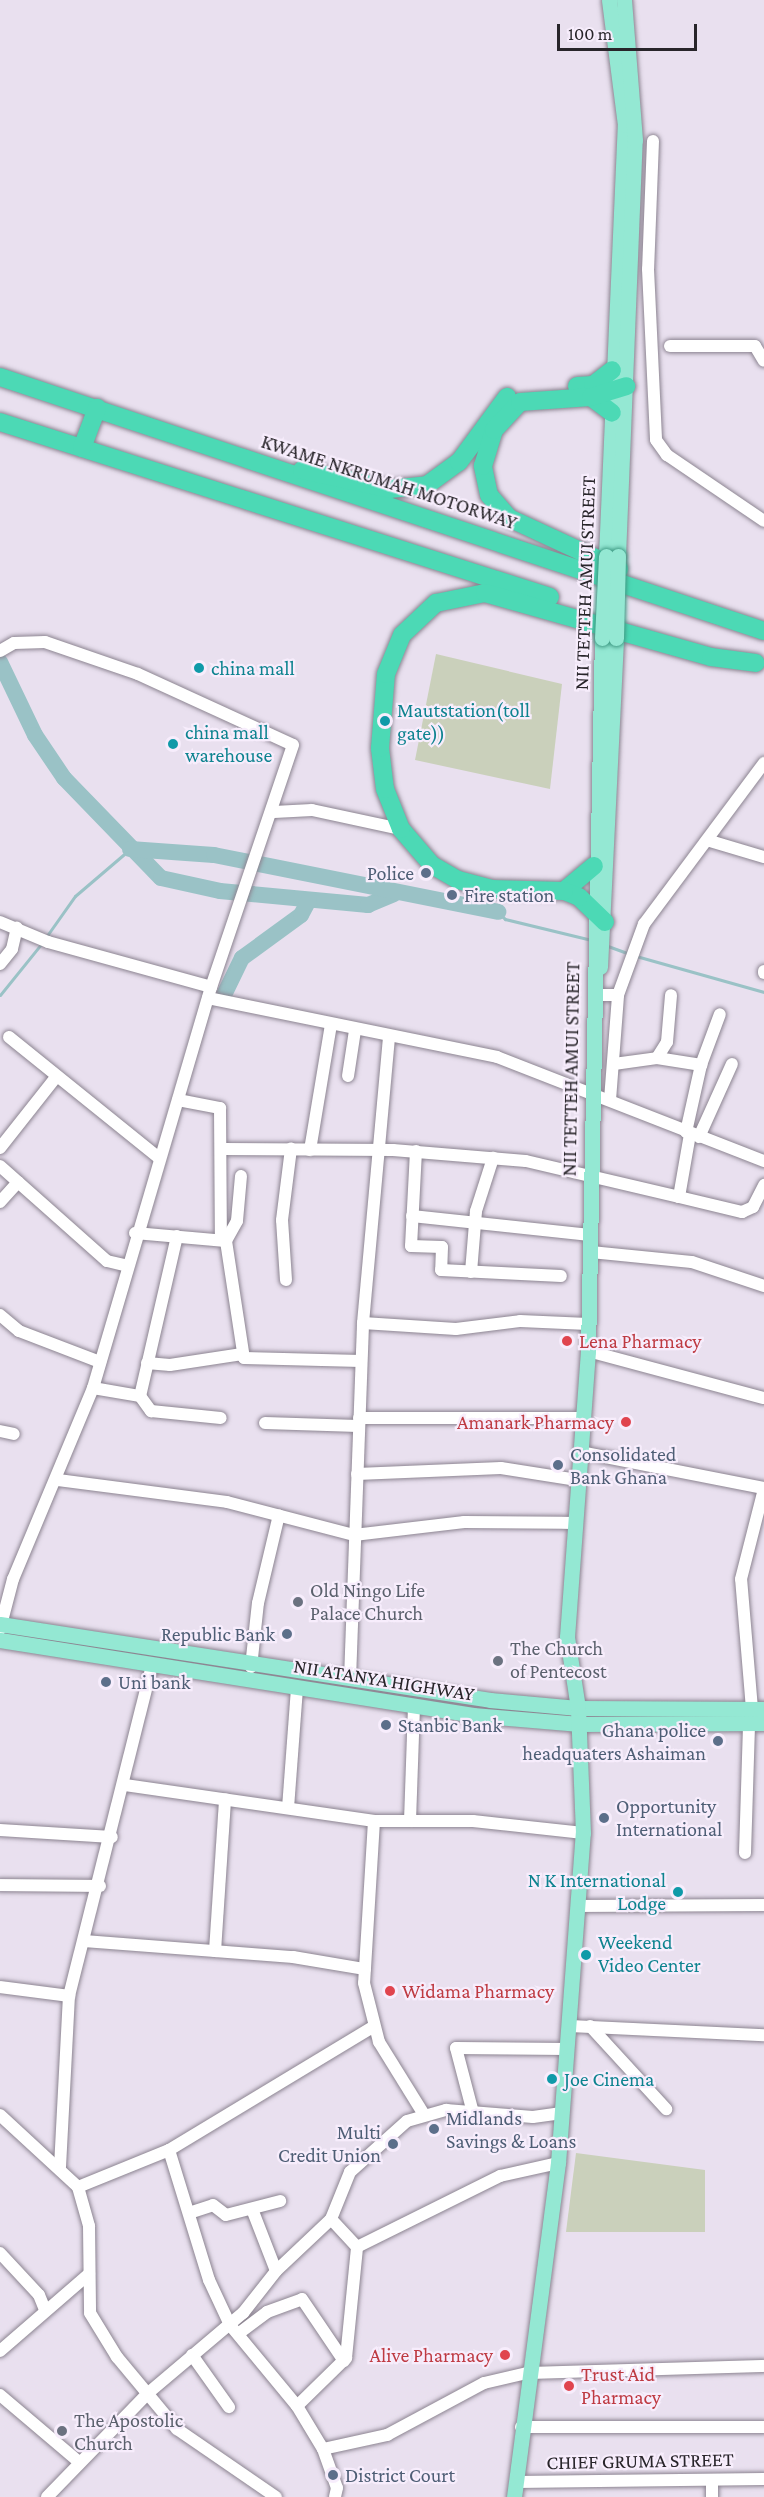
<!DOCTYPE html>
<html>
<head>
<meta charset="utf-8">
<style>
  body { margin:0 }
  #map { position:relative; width:764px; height:2497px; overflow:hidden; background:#e9e0ef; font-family:"Crimson Pro",serif }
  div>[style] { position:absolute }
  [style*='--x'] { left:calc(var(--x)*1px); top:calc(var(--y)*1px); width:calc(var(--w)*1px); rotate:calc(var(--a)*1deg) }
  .green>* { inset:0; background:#cad0bb }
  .stream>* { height:3px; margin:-1.5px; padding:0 1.5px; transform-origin:1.5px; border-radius:1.5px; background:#9ac2c6 }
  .river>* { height:16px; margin:-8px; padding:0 8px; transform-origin:8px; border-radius:8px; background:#9ac2c6 }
  .roads { filter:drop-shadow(0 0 2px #8c8491) drop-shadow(0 0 2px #8c8491) }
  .minor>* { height:12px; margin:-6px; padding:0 6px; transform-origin:6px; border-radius:6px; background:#fff }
  .major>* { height:15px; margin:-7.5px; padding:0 7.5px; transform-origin:7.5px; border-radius:7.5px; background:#94e8d3 }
  .highway>* { height:18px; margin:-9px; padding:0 9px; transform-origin:9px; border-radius:9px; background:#4cd9b5 }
  .bridges { filter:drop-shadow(0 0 2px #3f9a84) drop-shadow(0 0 2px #3f9a84) }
  .major-bridge>* { height:15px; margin:-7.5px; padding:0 7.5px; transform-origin:7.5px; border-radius:7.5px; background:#94e8d3 }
  .dots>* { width:16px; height:16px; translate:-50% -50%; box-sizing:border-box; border:3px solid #f7edfc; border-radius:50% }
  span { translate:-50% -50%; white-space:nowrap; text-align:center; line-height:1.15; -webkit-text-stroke:4.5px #f7edfc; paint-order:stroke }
  .street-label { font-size:20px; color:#28252a }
  .culture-label { font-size:20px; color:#0d838f }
  .left { translate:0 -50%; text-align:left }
  .right { translate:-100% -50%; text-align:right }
  .service-label { font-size:20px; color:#4e5e75 }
  .health-label { font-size:20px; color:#be3a42 }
  .worship-label { font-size:20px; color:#5b616d }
  .scale { position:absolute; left:557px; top:24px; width:140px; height:27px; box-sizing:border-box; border:3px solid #28252a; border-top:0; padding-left:8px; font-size:18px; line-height:21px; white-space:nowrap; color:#28252a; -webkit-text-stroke:4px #f7edfc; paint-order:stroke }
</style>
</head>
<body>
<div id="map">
  <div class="green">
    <div style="clip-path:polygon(436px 654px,562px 684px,550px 789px,415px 760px)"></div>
    <div style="clip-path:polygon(576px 2153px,705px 2170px,705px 2232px,566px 2232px)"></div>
  </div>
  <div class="stream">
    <div style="--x:498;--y:912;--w:10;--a:45"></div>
    <div style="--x:505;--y:919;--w:89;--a:13.7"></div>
    <div style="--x:46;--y:937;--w:50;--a:-54.7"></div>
    <div style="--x:75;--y:896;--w:72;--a:-40.5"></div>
    <div style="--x:605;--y:945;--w:27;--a:20"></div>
    <div style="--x:636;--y:956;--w:133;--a:15.7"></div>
    <div style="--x:0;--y:995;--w:67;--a:-51.1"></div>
  </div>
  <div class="river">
    <div style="--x:0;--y:662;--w:81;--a:64.4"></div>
    <div style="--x:35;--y:735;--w:52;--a:56"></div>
    <div style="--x:64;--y:778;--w:139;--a:45.9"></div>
    <div style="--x:161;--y:878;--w:60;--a:12.4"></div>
    <div style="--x:220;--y:891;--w:149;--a:5.4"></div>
    <div style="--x:368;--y:905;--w:28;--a:-23"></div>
    <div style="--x:130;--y:849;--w:84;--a:4.1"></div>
    <div style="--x:214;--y:855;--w:290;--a:11.3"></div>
    <div style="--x:224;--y:995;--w:41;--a:-64.1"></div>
    <div style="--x:242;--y:958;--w:73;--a:-36.1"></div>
    <div style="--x:301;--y:915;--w:17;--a:-62"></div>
  </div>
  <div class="roads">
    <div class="minor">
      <div style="--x:653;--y:141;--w:128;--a:92.2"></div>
      <div style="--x:648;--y:269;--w:171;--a:87.3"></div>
      <div style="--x:656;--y:440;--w:19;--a:54"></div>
      <div style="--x:667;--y:455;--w:117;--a:34.2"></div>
      <div style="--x:670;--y:346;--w:85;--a:0"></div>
      <div style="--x:755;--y:346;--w:17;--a:59"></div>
      <div style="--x:0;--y:651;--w:16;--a:-30"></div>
      <div style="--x:14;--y:643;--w:31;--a:-2"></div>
      <div style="--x:45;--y:642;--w:98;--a:19"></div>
      <div style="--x:138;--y:674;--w:170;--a:24.6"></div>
      <div style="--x:293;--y:745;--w:256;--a:108.7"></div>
      <div style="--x:211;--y:987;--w:418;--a:106.4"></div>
      <div style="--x:93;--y:1388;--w:207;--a:112.7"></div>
      <div style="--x:13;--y:1579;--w:52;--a:104.6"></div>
      <div style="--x:274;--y:812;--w:38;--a:-3"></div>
      <div style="--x:312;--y:810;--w:91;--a:12.1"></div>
      <div style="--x:710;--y:841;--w:56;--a:16.5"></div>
      <div style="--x:0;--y:922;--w:52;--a:22.6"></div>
      <div style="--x:48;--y:942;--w:169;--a:15.4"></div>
      <div style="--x:0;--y:964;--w:19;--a:-51"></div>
      <div style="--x:12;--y:949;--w:22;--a:-77"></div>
      <div style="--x:764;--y:973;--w:2;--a:-90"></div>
      <div style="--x:597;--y:995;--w:21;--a:0"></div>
      <div style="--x:618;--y:995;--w:76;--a:-69.9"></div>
      <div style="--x:644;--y:924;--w:201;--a:-53.3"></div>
      <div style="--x:208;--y:998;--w:295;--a:11.5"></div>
      <div style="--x:497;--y:1057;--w:287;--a:21.3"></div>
      <div style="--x:9;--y:1037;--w:193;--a:38.9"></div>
      <div style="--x:657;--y:1058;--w:19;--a:-58"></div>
      <div style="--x:667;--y:1042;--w:47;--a:-85.1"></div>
      <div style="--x:614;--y:1064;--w:43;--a:-7.9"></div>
      <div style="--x:657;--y:1058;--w:45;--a:9"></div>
      <div style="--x:348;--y:1076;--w:47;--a:-81.3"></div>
      <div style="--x:178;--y:1100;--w:43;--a:10.8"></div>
      <div style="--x:220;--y:1108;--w:132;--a:89.6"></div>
      <div style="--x:610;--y:1100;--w:105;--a:-85.6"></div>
      <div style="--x:686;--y:1132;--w:69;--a:-77.4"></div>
      <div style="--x:701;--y:1065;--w:54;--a:-69.6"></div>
      <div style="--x:699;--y:1137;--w:80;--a:-65.7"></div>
      <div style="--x:0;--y:1148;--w:90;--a:-51.7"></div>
      <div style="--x:223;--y:1149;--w:170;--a:0.3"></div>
      <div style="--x:393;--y:1150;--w:133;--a:4.7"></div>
      <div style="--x:526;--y:1161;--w:157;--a:13.2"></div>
      <div style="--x:679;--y:1197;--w:64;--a:-80.1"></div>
      <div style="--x:310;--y:1150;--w:127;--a:-80.5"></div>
      <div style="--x:416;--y:1151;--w:95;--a:93"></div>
      <div style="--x:411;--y:1246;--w:31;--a:2"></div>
      <div style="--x:442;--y:1247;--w:23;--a:92"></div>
      <div style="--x:441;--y:1270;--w:120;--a:2.9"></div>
      <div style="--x:0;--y:1166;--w:143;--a:41.6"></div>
      <div style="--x:107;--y:1261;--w:18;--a:13"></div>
      <div style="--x:241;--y:1176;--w:45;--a:95.1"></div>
      <div style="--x:237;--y:1221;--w:23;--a:119"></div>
      <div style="--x:226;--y:1241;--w:118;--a:81.3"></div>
      <div style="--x:244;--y:1358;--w:117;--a:1.5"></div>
      <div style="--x:679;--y:1197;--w:65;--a:13.4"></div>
      <div style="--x:742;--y:1212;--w:12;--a:-24"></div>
      <div style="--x:753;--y:1207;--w:25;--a:-63"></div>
      <div style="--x:0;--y:1202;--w:27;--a:-48"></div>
      <div style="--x:412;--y:1216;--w:179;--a:6.1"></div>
      <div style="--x:135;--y:1233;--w:91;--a:5"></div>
      <div style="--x:177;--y:1236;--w:164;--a:103"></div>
      <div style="--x:140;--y:1396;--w:19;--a:54"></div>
      <div style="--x:151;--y:1411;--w:70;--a:5.7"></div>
      <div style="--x:591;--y:1252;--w:101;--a:5.7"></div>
      <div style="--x:692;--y:1262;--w:76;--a:18.4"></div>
      <div style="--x:471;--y:1272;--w:61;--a:-85.3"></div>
      <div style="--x:476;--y:1211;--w:56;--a:-72.2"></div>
      <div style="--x:286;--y:1280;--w:60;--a:-93.8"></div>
      <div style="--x:282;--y:1220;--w:72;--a:-82.8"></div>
      <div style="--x:0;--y:1315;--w:25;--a:40"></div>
      <div style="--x:19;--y:1331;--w:87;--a:20.9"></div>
      <div style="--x:363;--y:1323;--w:93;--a:3.7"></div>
      <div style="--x:456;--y:1329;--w:64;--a:-7.1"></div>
      <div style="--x:520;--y:1321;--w:68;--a:2.5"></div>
      <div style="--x:588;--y:1351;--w:182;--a:15"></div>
      <div style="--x:147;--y:1363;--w:23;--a:5"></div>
      <div style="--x:170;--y:1365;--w:73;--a:-8.7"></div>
      <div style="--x:93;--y:1388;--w:48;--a:9.7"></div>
      <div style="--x:359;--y:1418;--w:224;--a:0"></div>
      <div style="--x:265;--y:1423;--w:93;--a:1.8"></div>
      <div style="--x:0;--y:1431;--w:14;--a:12"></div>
      <div style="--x:580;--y:1452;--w:187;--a:11.1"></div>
      <div style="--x:357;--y:1474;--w:144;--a:-2.4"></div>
      <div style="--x:501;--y:1468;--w:77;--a:9"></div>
      <div style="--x:58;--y:1480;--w:170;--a:7.4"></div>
      <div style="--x:227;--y:1502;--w:131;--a:14.6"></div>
      <div style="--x:354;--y:1535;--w:111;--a:-6.7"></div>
      <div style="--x:464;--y:1522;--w:109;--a:0.5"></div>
      <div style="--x:251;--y:1667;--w:64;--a:-83.8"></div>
      <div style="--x:258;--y:1603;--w:90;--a:-76.6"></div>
      <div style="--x:350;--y:1679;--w:356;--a:-87.9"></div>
      <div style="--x:363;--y:1323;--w:288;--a:-84.8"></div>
      <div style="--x:752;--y:1709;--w:130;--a:-94.8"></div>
      <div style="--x:741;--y:1579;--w:93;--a:-75.7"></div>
      <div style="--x:125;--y:1785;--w:252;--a:8.2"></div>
      <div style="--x:374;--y:1821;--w:99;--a:0"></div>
      <div style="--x:473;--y:1821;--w:111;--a:6.2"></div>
      <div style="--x:288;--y:1808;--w:120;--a:-85.7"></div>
      <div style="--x:374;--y:1821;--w:162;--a:93.5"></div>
      <div style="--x:364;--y:1983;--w:61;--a:75.7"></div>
      <div style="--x:379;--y:2042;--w:84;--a:58.2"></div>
      <div style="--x:410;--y:1821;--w:114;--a:-88"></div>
      <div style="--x:0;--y:1830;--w:112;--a:3.6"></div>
      <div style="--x:745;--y:1853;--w:130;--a:-88.2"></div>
      <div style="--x:0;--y:1885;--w:100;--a:0.6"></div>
      <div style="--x:579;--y:1906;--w:185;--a:-0.3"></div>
      <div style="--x:84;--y:1941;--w:210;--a:4.4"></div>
      <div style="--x:293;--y:1957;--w:73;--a:9.5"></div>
      <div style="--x:215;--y:1951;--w:152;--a:-86.2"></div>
      <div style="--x:0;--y:1987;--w:70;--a:7.4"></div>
      <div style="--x:69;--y:1996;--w:341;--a:-75.9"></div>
      <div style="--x:570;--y:2026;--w:194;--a:2.7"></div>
      <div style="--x:590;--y:2026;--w:113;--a:47.5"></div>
      <div style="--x:472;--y:2109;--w:63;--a:-104.7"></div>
      <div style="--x:456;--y:2048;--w:111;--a:0.5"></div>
      <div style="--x:0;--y:2115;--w:106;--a:42.7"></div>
      <div style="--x:78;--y:2187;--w:41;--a:74.2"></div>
      <div style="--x:89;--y:2226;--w:87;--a:89.3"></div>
      <div style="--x:90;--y:2313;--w:52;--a:58.5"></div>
      <div style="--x:117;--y:2357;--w:94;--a:50.2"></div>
      <div style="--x:177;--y:2429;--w:120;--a:34.5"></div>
      <div style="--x:169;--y:2150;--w:136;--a:72.9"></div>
      <div style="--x:209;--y:2280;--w:50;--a:65"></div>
      <div style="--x:230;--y:2325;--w:105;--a:50.4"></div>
      <div style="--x:297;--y:2406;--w:50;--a:58.8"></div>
      <div style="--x:323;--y:2449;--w:41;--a:70.3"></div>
      <div style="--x:337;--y:2488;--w:9;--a:103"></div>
      <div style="--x:60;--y:2167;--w:171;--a:-87"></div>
      <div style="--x:78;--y:2187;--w:98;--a:-22.1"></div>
      <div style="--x:169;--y:2150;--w:238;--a:-31.1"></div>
      <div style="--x:252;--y:2209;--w:66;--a:68.8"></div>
      <div style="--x:189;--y:2213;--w:25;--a:-18"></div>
      <div style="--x:213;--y:2205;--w:16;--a:38"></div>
      <div style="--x:226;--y:2215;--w:56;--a:-14.5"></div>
      <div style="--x:331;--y:2219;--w:38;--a:47"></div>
      <div style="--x:357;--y:2247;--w:160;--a:-26.4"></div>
      <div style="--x:500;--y:2176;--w:59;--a:-12.6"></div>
      <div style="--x:0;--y:2253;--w:57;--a:47.1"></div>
      <div style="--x:39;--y:2295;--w:16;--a:68"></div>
      <div style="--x:238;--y:2334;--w:36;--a:-37"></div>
      <div style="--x:267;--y:2312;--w:37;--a:-20"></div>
      <div style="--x:302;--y:2299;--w:75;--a:55.9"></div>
      <div style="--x:0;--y:2351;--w:118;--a:-40.9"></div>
      <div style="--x:192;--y:2355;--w:64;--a:54.6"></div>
      <div style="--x:0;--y:2395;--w:104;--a:40.3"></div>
      <div style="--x:297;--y:2406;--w:69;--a:-44.4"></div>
      <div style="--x:346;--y:2358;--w:112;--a:-84.3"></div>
      <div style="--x:521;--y:2427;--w:243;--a:0"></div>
      <div style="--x:323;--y:2449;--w:66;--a:-12.3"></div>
      <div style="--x:387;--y:2435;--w:110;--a:-28.2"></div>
      <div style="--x:484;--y:2383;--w:44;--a:-13.1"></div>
      <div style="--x:527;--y:2373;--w:237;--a:-1.7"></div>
      <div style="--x:516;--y:2482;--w:248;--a:-0.7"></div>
      <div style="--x:47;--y:2497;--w:144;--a:-45.8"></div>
      <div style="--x:147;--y:2394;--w:126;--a:-40.2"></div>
      <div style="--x:243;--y:2313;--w:53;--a:-51.8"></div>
      <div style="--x:276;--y:2271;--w:76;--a:-43.4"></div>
      <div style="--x:331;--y:2219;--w:51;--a:-68"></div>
      <div style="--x:350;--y:2172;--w:76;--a:-41.8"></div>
      <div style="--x:407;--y:2121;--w:41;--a:-15.8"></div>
      <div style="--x:446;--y:2110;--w:87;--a:4.6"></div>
      <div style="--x:533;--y:2117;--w:29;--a:-8"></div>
      <div style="--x:712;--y:2497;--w:16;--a:-90"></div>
    </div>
    <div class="major">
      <div style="--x:606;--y:556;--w:431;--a:-87.5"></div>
      <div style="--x:625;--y:125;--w:126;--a:-97.3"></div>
      <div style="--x:618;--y:556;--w:416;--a:-87.7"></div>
      <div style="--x:635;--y:140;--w:140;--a:-94.5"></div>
      <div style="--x:600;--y:967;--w:329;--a:-87.2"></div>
      <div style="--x:0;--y:1624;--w:496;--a:8.8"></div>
      <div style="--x:490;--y:1700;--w:88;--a:5.2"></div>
      <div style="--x:578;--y:1708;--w:186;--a:0.3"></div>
      <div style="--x:0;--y:1640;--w:479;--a:9"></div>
      <div style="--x:473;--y:1715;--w:107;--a:4.8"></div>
      <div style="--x:580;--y:1724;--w:184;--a:-0.3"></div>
      <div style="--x:514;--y:2497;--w:337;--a:-82.5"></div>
      <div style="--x:558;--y:2163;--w:331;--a:-85.7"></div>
      <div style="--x:583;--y:1833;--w:125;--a:-92.3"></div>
      <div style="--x:578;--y:1708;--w:72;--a:-98.8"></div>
      <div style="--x:567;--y:1637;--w:287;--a:-85.8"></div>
      <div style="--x:588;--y:1351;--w:713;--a:-88.88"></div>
    </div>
    <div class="highway">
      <div style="--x:0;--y:377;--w:805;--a:18.39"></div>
      <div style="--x:577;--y:386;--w:16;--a:-4"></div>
      <div style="--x:593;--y:385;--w:24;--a:-38"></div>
      <div style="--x:591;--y:397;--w:26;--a:37"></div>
      <div style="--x:0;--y:422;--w:577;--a:17.65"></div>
      <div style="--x:82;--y:448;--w:43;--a:-69.4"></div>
      <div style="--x:302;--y:470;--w:90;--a:12.2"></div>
      <div style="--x:390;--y:489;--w:37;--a:-6"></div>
      <div style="--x:427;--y:485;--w:39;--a:-36"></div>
      <div style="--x:459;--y:462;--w:81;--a:-53.6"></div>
      <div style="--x:619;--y:569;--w:121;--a:-155.1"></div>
      <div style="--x:509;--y:518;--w:30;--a:-131"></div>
      <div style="--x:489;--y:495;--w:30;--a:-102"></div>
      <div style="--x:483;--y:466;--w:38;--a:-73"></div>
      <div style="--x:494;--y:430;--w:38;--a:-47"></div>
      <div style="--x:520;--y:402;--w:71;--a:-4"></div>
      <div style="--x:591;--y:397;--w:37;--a:-17"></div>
      <div style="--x:564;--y:891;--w:39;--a:-40"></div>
      <div style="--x:605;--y:922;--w:36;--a:-136"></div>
      <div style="--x:579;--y:897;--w:16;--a:-158"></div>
      <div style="--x:564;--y:891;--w:72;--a:-178.4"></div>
      <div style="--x:492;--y:889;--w:35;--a:-165"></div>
      <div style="--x:458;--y:880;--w:30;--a:-150"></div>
      <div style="--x:432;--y:865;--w:48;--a:-130.7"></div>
      <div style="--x:401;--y:829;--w:43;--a:-111.8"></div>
      <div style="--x:385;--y:789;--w:41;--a:-97"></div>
      <div style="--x:380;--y:748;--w:74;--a:-85.4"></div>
      <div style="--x:386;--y:674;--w:42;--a:-67.7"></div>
      <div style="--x:402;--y:635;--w:47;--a:-43.3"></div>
      <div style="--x:436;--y:603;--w:50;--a:-11.5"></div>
      <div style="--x:485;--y:593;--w:235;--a:15.8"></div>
      <div style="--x:711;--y:657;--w:45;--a:7.6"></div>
    </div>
  </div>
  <div class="bridges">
    <div class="major-bridge">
      <div style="--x:602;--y:638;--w:82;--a:-87.2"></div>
      <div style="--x:616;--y:638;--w:82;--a:-88.6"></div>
    </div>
  </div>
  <div class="dots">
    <div style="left:199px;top:668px;background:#0f9aa8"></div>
    <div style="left:385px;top:721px;background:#0f9aa8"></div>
    <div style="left:173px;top:744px;background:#0f9aa8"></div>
    <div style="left:426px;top:873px;background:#5c6f8a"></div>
    <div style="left:452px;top:895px;background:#5c6f8a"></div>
    <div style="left:567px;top:1341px;background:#e0444e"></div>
    <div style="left:626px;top:1422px;background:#e0444e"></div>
    <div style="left:558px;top:1465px;background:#5c6f8a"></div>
    <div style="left:298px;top:1602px;background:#6b7280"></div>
    <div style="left:287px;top:1634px;background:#5c6f8a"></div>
    <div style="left:498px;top:1661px;background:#6b7280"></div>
    <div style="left:106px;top:1682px;background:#5c6f8a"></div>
    <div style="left:386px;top:1725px;background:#5c6f8a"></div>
    <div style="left:718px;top:1741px;background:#5c6f8a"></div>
    <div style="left:604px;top:1818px;background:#5c6f8a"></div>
    <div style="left:678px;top:1892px;background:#0f9aa8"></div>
    <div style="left:586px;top:1955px;background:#0f9aa8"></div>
    <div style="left:390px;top:1991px;background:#e0444e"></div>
    <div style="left:552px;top:2079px;background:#0f9aa8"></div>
    <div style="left:434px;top:2129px;background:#5c6f8a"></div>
    <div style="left:393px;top:2144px;background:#5c6f8a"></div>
    <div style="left:505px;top:2355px;background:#e0444e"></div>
    <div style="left:569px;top:2386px;background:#e0444e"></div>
    <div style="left:62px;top:2431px;background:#6b7280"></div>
    <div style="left:333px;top:2475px;background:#5c6f8a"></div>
  </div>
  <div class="street-label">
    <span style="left:389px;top:482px;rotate:18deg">KWAME NKRUMAH MOTORWAY</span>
    <span style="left:585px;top:583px;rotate:-88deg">NII TETTEH AMUI STREET</span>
    <span style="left:571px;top:1069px;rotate:-89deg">NII TETTEH AMUI STREET</span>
    <span style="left:384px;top:1680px;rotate:9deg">NII ATANYA HIGHWAY</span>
    <span style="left:640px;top:2461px;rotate:-1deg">CHIEF GRUMA STREET</span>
  </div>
  <div class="culture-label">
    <span class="left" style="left:211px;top:668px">china mall</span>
    <span class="left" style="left:397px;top:722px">Mautstation(toll<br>gate))</span>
    <span class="left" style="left:185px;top:744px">china mall<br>warehouse</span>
    <span class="right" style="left:666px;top:1892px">N K International<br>Lodge</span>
    <span class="left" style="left:598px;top:1954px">Weekend<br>Video Center</span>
    <span class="left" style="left:564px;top:2079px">Joe Cinema</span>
  </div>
  <div class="service-label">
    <span class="right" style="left:414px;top:873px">Police</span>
    <span class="left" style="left:464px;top:895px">Fire station</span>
    <span class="left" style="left:570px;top:1466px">Consolidated<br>Bank Ghana</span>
    <span class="right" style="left:275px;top:1634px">Republic Bank</span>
    <span class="left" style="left:118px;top:1682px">Uni bank</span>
    <span class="left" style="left:398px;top:1725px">Stanbic Bank</span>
    <span class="right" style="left:706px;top:1742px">Ghana police<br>headquaters Ashaiman</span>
    <span class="left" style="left:616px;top:1818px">Opportunity<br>International</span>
    <span class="left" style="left:446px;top:2130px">Midlands<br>Savings &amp; Loans</span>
    <span class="right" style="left:381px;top:2144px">Multi<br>Credit Union</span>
    <span class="left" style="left:345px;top:2475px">District Court</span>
  </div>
  <div class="health-label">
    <span class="left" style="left:579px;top:1341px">Lena Pharmacy</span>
    <span class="right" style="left:614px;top:1422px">Amanark Pharmacy</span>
    <span class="left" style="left:402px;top:1991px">Widama Pharmacy</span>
    <span class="right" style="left:493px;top:2355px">Alive Pharmacy</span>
    <span class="left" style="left:581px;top:2386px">Trust Aid<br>Pharmacy</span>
  </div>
  <div class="worship-label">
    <span class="left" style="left:310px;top:1602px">Old Ningo Life<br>Palace Church</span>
    <span class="left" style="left:510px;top:1660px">The Church<br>of Pentecost</span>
    <span class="left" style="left:74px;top:2432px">The Apostolic<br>Church</span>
  </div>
  <div class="scale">100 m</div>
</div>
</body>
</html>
